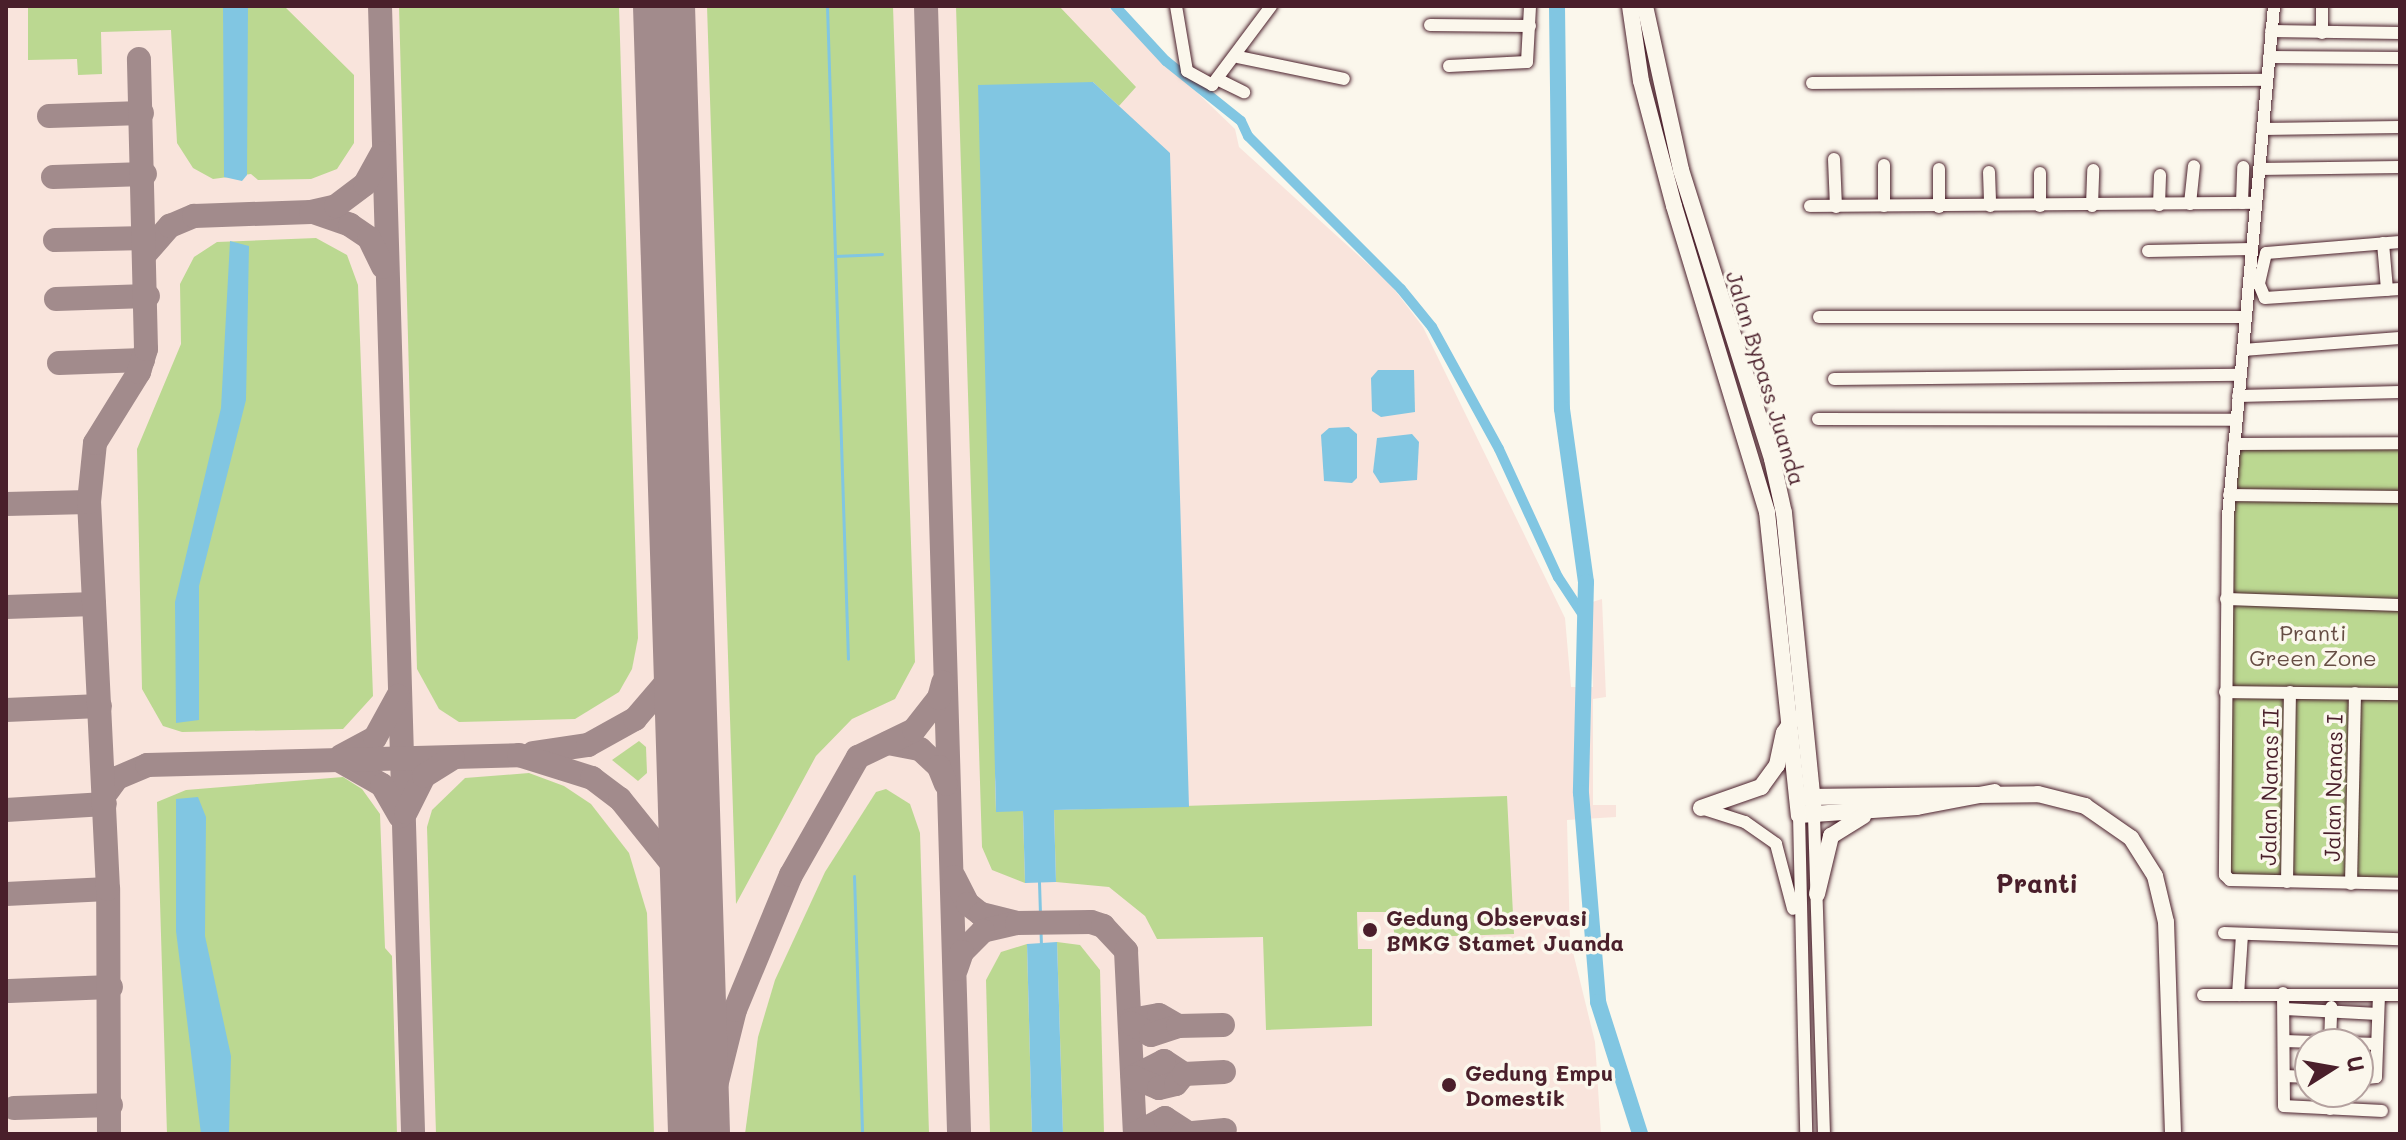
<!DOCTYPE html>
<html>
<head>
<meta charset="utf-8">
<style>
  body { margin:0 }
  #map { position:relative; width:2406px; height:1140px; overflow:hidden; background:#fbf7ec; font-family:Mali,sans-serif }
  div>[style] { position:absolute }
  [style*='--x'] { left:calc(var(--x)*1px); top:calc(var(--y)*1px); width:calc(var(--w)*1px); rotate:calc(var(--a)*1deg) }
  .built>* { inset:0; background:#f9e4dc }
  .green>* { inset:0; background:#bbd891 }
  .water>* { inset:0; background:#81c6e2 }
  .stream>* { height:3px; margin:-1.5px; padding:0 1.5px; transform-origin:1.5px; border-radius:1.5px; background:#81c6e2 }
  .canal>* { height:10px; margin:-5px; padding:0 5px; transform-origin:5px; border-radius:5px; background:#81c6e2 }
  .river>* { height:16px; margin:-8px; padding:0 8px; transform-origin:8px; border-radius:8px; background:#81c6e2 }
  .taxiway>* { height:24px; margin:-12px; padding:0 12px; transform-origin:12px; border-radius:12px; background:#a28b8c }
  .runway>* { height:62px; margin:-31px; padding:0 31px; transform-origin:31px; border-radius:31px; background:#a28b8c }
  .roads { filter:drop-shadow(0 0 2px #4a1f2b) drop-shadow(0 0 2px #4a1f2b) }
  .minor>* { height:12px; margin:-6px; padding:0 6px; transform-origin:6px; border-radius:6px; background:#fbf7ec }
  .major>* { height:16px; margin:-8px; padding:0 8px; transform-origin:8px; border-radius:8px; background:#fbf7ec }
  .dots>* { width:22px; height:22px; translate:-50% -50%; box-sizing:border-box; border:4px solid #fbf7ec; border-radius:50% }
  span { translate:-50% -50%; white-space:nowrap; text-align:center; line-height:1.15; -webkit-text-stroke:7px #fbf7ec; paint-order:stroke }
  .street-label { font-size:22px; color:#4a1f2b }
  .park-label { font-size:22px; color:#664d44 }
  .poi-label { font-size:22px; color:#4a1f2b; font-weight:700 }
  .left { translate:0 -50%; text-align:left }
  .quarter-label { font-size:26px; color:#4a1f2b; font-weight:700 }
  .frame { position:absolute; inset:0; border:8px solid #4a1f2b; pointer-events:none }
  .north { position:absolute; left:2294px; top:1028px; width:80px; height:80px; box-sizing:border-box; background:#fbf7ec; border:2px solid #b4a19f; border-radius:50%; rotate:79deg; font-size:22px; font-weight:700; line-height:32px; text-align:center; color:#4a1f2b }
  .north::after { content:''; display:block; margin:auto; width:28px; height:36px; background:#4a1f2b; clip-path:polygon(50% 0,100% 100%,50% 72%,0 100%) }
</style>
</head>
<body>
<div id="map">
  <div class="built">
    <div style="clip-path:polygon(6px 6px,1107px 6px,1235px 129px,1239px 147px,1391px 285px,1423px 327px,1565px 618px,1571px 687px,1593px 687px,1589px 603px,1602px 599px,1606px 697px,1593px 699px,1593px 805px,1616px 805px,1616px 817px,1567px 820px,1570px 940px,1595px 1042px,1601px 1134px,6px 1134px)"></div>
  </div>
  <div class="green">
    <div style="clip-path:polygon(28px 6px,284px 6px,354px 75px,354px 143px,337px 169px,311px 179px,258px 180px,251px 174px,213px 179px,193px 168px,177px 143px,171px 30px,101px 32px,102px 74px,78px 75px,77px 59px,28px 60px)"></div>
    <div style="clip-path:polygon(399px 6px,619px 6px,638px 638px,632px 669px,619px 692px,575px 719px,459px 722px,439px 709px,417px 669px)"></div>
    <div style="clip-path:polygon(707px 6px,893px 6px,915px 662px,895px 699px,852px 719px,816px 756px,736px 904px)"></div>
    <div style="clip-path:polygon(956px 6px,1059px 6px,1136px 87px,1119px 106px,1093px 82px,995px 781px,996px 811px,1023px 811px,1025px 883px,992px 870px,982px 847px)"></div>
    <div style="clip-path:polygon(316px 238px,347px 255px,358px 285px,373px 696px,343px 729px,182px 732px,163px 726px,142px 689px,137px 449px,181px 344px,180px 284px,194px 257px,217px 242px)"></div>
    <div style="clip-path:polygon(2400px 444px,2400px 884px,2230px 879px,2235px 445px)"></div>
    <div style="clip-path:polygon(639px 741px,646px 747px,647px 773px,638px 781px,612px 760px)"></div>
    <div style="clip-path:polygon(529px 773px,564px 786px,591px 804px,629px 853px,647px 913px,654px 1134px,436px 1134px,427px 827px,432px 810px,465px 778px)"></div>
    <div style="clip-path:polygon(343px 777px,362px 789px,380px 814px,385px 948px,392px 956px,397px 1134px,167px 1134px,157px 802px,186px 790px)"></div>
    <div style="clip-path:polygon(886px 789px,910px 804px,920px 833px,929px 1134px,745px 1134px,758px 1037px,775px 980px,825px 872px,876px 792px)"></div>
    <div style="clip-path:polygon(1507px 796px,1514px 934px,1395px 938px,1391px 912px,1357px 912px,1358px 949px,1372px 949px,1372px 1026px,1266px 1030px,1263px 937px,1157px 939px,1145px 916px,1109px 887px,1056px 882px,1054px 810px)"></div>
    <div style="clip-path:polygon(1057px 942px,1080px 945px,1100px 970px,1104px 1134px,1063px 1134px)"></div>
    <div style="clip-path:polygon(1027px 944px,1032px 1134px,990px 1134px,986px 980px,1001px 952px)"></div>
  </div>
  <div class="water">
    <div style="clip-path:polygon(223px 6px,248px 6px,247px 175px,242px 181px,224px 177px)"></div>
    <div style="clip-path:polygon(1093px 82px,1170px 153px,1189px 807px,1054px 810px,1056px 882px,1025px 883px,1023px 811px,996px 812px,978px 85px)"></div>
    <div style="clip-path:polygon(230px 241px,249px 246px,246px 400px,199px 586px,199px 720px,176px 723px,175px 602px,221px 408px)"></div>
    <div style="clip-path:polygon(1378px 370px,1414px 370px,1415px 412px,1381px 417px,1372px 411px,1371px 378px)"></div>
    <div style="clip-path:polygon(1329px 428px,1349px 427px,1357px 434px,1357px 478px,1352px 483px,1324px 481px,1321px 435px)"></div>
    <div style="clip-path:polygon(1412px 434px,1419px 442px,1417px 480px,1380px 483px,1373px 472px,1377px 438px)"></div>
    <div style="clip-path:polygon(198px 797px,206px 817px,205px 936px,231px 1056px,229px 1134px,201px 1134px,176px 931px,176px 799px)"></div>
    <div style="clip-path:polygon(1057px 942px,1063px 1134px,1032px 1134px,1027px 944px)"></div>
  </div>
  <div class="stream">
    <div style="--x:827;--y:6;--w:653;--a:88.16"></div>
    <div style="--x:835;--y:256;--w:47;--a:-2.4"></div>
    <div style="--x:854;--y:876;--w:258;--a:88.2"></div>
    <div style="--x:1039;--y:882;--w:64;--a:88.2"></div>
  </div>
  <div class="canal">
    <div style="--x:1115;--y:6;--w:75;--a:47.2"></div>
    <div style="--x:1166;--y:61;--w:96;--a:38.7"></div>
    <div style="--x:1241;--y:121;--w:17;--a:65"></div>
    <div style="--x:1248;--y:136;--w:216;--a:45"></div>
    <div style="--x:1401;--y:289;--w:49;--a:50.8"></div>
    <div style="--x:1432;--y:327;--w:139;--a:61.2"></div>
    <div style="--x:1499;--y:449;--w:141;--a:65.3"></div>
    <div style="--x:1558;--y:577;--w:49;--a:56.6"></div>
  </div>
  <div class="river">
    <div style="--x:1557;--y:6;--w:403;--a:89.3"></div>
    <div style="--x:1562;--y:409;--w:175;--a:82.1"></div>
    <div style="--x:1586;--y:582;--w:211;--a:91.4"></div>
    <div style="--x:1581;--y:793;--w:210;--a:85.3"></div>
    <div style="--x:1598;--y:1002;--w:139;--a:72.3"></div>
  </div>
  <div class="taxiway">
    <div style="--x:380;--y:6;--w:1128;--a:88.32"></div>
    <div style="--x:926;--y:6;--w:1128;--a:88.32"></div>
    <div style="--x:49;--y:116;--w:93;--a:-1.8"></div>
    <div style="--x:53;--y:177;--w:92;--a:-1.9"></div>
    <div style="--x:313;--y:212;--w:39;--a:19"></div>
    <div style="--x:350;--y:225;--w:23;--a:34"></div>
    <div style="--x:369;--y:238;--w:32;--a:64"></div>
    <div style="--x:55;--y:240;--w:92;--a:-1.2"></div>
    <div style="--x:147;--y:252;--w:35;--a:-49"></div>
    <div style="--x:170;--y:226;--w:26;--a:-23"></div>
    <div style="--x:194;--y:216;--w:117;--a:-2"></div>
    <div style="--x:311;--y:212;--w:26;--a:-13"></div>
    <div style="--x:336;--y:206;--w:36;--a:-37"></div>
    <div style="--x:365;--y:184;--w:35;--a:-61"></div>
    <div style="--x:56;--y:299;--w:92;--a:-1.9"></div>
    <div style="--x:59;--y:363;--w:84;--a:-2"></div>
    <div style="--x:6;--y:504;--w:83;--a:-1.4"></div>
    <div style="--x:6;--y:607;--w:88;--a:-2"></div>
    <div style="--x:6;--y:710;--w:94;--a:-2.4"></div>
    <div style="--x:888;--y:743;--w:33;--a:11"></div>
    <div style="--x:920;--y:749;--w:26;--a:43"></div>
    <div style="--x:939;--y:767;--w:18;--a:68"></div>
    <div style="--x:533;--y:753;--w:56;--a:-8.3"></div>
    <div style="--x:588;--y:745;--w:54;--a:-29"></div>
    <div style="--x:635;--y:719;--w:48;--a:-49.3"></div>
    <div style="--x:666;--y:683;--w:55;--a:-71.9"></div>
    <div style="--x:341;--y:756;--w:38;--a:-28"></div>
    <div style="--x:375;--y:738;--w:48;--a:-61.3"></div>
    <div style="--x:342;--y:762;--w:46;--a:29.9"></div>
    <div style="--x:382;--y:785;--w:36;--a:60"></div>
    <div style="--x:104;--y:796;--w:22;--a:-54"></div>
    <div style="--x:117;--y:778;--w:33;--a:-23"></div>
    <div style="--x:147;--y:765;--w:372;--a:-1.5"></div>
    <div style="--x:519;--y:755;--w:77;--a:17.5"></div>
    <div style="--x:592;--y:778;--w:35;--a:37"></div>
    <div style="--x:620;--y:799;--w:85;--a:51.2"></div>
    <div style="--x:673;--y:865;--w:48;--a:66.6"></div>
    <div style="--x:6;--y:810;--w:99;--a:-3.5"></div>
    <div style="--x:406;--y:812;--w:40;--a:-63.4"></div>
    <div style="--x:424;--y:776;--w:34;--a:-32"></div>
    <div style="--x:954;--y:877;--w:30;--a:63"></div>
    <div style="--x:968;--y:904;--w:16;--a:38"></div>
    <div style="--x:981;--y:914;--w:37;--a:14"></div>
    <div style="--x:1017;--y:923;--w:35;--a:167"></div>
    <div style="--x:983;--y:931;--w:30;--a:135"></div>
    <div style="--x:962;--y:952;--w:18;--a:109"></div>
    <div style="--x:6;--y:894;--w:102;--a:-2.8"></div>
    <div style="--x:1017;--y:923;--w:74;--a:-0.8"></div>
    <div style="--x:1091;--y:922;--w:13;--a:18"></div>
    <div style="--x:1103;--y:926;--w:34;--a:47"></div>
    <div style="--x:1126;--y:951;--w:183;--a:87.2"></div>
    <div style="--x:9;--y:991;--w:102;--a:-2.2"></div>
    <div style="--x:1131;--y:1020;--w:28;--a:-10"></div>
    <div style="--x:1159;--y:1015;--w:22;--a:30"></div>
    <div style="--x:1131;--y:1023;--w:23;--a:31"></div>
    <div style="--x:1151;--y:1035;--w:28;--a:-18"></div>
    <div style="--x:1178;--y:1026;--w:45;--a:-1.3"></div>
    <div style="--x:1184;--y:1074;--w:24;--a:-147"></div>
    <div style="--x:1164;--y:1061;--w:35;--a:153"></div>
    <div style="--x:1133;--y:1077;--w:28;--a:23"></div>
    <div style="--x:1159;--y:1088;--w:17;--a:-13"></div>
    <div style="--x:1176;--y:1084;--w:13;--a:-51"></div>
    <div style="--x:1184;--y:1074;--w:40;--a:-2.9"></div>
    <div style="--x:14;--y:1108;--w:97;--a:-1.8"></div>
    <div style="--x:109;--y:1134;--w:245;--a:-90.2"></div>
    <div style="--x:108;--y:889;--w:387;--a:-92.8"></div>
    <div style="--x:89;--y:502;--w:59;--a:-84.2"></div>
    <div style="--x:95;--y:443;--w:84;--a:-58.2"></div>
    <div style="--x:139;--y:372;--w:24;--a:-73"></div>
    <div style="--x:146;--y:349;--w:290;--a:-91.4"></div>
    <div style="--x:704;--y:1134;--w:128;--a:-76"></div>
    <div style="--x:735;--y:1010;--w:146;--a:-67.5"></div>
    <div style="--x:791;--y:875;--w:136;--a:-60.4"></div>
    <div style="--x:858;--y:757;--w:62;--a:-25.7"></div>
    <div style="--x:914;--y:730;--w:41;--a:-52"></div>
    <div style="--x:939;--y:698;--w:16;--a:-75"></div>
    <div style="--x:1135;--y:1134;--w:34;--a:-28"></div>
    <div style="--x:1165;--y:1118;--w:24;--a:33"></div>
    <div style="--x:1182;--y:1134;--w:43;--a:-5.3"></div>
  </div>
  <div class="runway">
    <div style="--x:664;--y:6;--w:1129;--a:88.22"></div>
  </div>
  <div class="roads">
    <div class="minor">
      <div style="--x:1176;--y:6;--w:66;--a:80.4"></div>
      <div style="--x:1187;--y:71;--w:29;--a:29"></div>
      <div style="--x:1212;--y:85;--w:99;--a:-53.2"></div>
      <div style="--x:2274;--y:6;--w:512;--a:95.15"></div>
      <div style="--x:2228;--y:516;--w:359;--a:90.5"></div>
      <div style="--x:2225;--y:875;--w:7;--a:45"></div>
      <div style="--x:2230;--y:880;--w:170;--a:1.3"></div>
      <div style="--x:2322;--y:6;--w:27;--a:90"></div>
      <div style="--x:1430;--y:25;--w:100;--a:0.6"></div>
      <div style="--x:2271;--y:31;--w:129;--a:0.9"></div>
      <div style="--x:1238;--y:57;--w:108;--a:11.7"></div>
      <div style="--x:2269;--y:57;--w:131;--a:0.4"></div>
      <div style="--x:1449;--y:66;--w:78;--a:-2.9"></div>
      <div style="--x:1527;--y:62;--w:56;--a:-86.9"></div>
      <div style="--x:1219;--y:80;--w:28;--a:26"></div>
      <div style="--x:1812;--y:83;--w:455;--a:-0.4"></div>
      <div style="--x:2263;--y:129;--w:137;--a:-0.8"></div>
      <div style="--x:1834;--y:159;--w:48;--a:87.6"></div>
      <div style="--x:1884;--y:165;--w:41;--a:90"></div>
      <div style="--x:2259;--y:169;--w:141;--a:-0.8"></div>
      <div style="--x:1989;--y:172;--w:34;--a:88"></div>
      <div style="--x:2242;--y:203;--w:36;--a:-88"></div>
      <div style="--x:2190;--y:204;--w:38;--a:-84"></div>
      <div style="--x:2159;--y:205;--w:30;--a:-88"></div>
      <div style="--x:1810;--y:206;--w:446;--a:-0.4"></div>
      <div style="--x:2040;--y:206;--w:33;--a:-90"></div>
      <div style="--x:2092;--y:206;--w:36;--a:-88"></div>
      <div style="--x:1939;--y:207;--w:38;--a:-90"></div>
      <div style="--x:2400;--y:242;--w:134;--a:175.3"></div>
      <div style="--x:2266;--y:253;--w:32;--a:103"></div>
      <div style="--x:2259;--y:284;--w:15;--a:67"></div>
      <div style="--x:2265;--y:298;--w:135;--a:-3.8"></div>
      <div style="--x:2383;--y:243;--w:47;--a:85.1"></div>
      <div style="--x:2148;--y:251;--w:104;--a:-1.1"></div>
      <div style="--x:1819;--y:317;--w:426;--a:0"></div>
      <div style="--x:2243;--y:350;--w:157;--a:-4.4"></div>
      <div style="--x:1834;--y:379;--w:407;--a:-0.6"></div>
      <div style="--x:2238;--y:396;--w:162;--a:-1.4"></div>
      <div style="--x:1818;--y:419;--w:418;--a:0.1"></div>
      <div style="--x:2234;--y:444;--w:166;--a:-0.3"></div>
      <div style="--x:2229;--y:495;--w:171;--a:0.7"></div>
      <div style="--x:2226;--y:599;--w:174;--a:2"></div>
      <div style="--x:2225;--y:692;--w:175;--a:0.7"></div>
      <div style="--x:1701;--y:808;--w:46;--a:17.7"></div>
      <div style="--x:1745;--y:822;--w:38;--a:35"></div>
      <div style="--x:1776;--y:844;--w:67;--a:75.3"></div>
      <div style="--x:1799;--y:815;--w:319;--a:88.7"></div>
      <div style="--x:1814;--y:816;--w:318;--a:88.2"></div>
      <div style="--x:2287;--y:882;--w:190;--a:-89.1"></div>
      <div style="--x:2351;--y:884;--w:191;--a:-88.8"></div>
      <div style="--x:2224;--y:933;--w:176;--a:2"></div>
      <div style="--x:2283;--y:993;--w:113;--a:89.5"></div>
      <div style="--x:2284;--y:1106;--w:98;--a:2.9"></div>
      <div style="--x:2203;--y:995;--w:197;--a:0"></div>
      <div style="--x:2238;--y:995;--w:61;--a:-86.2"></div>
      <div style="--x:2285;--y:1009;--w:93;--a:3.1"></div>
      <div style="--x:2284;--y:1041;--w:93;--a:1.8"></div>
      <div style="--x:2330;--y:1044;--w:37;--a:-88"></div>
      <div style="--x:2284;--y:1076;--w:26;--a:2"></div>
      <div style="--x:2358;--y:1079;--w:18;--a:-6"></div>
      <div style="--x:2376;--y:1077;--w:82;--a:-87.9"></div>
      <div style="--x:2330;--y:1109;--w:17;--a:-90"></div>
    </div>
    <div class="major">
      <div style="--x:1630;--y:6;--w:76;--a:81.7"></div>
      <div style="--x:1641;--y:81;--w:129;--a:75.2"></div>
      <div style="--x:1674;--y:206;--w:320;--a:73.1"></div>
      <div style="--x:1767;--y:512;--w:305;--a:84"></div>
      <div style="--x:1799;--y:815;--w:118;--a:-3.9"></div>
      <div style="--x:1917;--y:807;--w:79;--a:-10.9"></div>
      <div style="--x:1645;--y:6;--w:168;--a:77.6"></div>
      <div style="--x:1681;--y:170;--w:303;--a:72.5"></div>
      <div style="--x:1772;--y:459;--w:55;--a:77.5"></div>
      <div style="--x:1784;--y:513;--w:304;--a:84.3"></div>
      <div style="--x:1805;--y:797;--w:233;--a:-0.7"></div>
      <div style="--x:2038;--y:794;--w:49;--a:14.3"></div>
      <div style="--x:2085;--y:806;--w:56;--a:34.8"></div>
      <div style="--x:2131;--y:838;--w:45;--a:57.7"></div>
      <div style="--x:2155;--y:876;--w:47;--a:76.6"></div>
      <div style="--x:2166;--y:922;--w:212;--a:88.1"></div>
      <div style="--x:1701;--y:808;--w:64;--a:-19.3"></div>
      <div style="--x:1761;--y:787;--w:27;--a:-54"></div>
      <div style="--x:1777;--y:765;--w:33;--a:-78"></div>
      <div style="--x:1784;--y:733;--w:17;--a:-57"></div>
      <div style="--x:1817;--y:894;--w:60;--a:-76.4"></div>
      <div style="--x:1831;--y:836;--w:38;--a:-32"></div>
    </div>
  </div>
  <div class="dots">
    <div style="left:1370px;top:930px;background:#4a1f2b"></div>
    <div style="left:1449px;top:1085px;background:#4a1f2b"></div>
  </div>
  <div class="street-label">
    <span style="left:1766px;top:378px;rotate:73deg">Jalan Bypass Juanda</span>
    <span style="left:2269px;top:787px;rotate:-89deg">Jalan Nanas II</span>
    <span style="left:2333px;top:788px;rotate:-89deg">Jalan Nanas I</span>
  </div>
  <div class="park-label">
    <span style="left:2313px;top:645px">Pranti<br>Green Zone</span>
  </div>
  <div class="poi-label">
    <span class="left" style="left:1386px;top:930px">Gedung Observasi<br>BMKG Stamet Juanda</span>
    <span class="left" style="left:1465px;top:1085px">Gedung Empu<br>Domestik</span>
  </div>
  <div class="quarter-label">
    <span style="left:2037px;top:884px">Pranti</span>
  </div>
  <div class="frame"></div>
  <div class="north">U</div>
</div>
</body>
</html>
